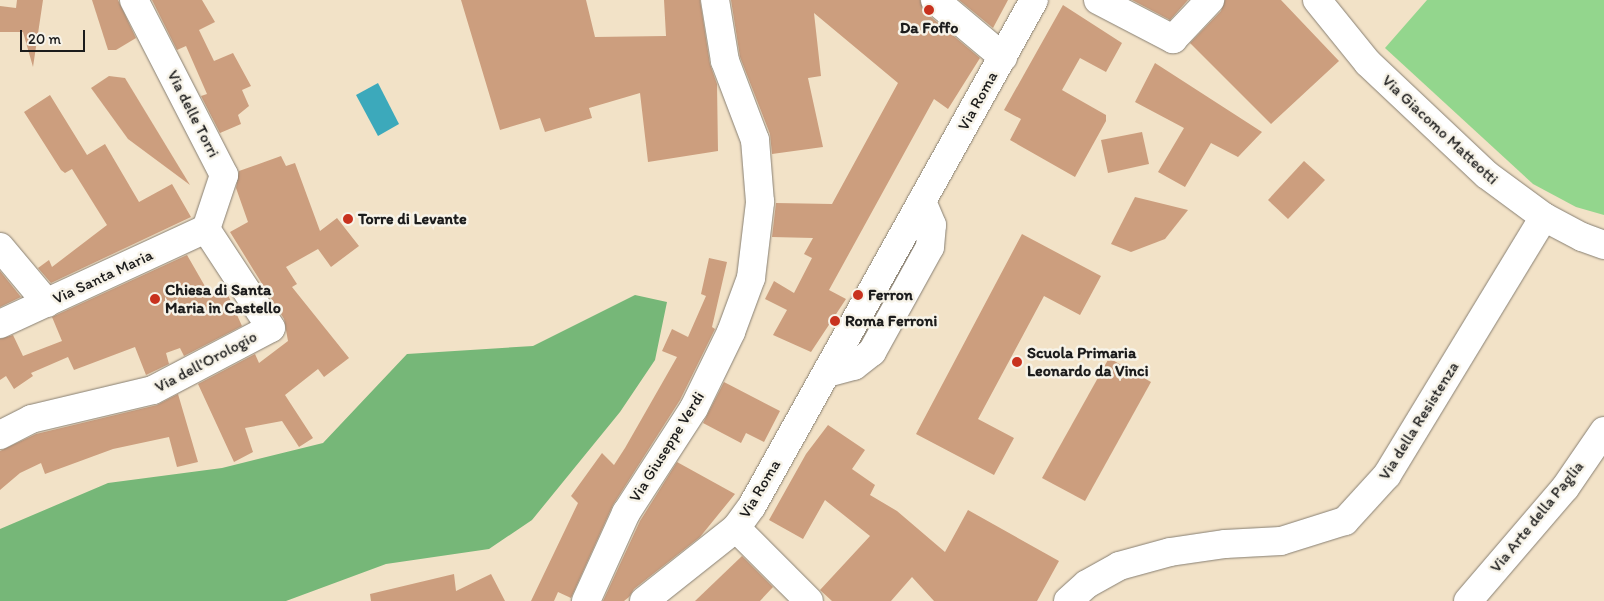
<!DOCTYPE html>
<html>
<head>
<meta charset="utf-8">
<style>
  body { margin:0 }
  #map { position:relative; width:1604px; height:601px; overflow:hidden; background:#f2e2c7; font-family:Itim,sans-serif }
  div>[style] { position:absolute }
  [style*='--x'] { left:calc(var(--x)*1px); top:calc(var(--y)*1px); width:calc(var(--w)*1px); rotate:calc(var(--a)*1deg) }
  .green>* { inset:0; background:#93d68d }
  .forest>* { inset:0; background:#76b778 }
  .water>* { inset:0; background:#3ca9bb }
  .building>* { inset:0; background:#cc9e7e }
  .roads { filter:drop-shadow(0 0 1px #877f72) drop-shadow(0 0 1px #877f72) }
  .minor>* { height:28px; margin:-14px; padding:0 14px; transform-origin:14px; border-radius:14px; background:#fff }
  .major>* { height:28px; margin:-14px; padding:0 14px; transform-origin:14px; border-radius:14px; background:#fff }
  .dots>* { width:14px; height:14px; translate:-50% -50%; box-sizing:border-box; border:2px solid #f7f3e8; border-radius:50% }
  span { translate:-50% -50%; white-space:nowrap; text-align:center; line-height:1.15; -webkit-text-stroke:5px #f7f3e8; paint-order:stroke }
  .poi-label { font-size:16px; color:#1c1c1c; font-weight:700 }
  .left { translate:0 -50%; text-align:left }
  .street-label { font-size:16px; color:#1c1c1c }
  .scale { position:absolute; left:20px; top:30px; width:65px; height:22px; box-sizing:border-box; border:2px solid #1c1c1c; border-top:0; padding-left:6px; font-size:15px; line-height:18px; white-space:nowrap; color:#1c1c1c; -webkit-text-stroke:4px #f7f3e8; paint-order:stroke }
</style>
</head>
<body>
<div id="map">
  <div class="green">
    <div style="clip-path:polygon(1427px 0,1604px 0,1604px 215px,1576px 207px,1533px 184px,1385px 48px)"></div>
  </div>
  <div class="forest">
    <div style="clip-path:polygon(635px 295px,667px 302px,655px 360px,620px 412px,532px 520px,489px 549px,386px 564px,286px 601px,0 601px,0 529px,108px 483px,222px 468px,323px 443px,407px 354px,533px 346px)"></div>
  </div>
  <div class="water">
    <div style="clip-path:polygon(378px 83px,399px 124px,378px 136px,356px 95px)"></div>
  </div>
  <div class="building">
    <div style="clip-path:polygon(17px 0,43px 0,33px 67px,23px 32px,0 32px,0 6px,16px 8px)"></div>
    <div style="clip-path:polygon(92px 0,118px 0,136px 38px,116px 50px,108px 50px)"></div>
    <div style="clip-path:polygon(152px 0,202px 0,215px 22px,199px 30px,214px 61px,233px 53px,251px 86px,242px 90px,249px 106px,238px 115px,241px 124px,220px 133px,201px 96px,207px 94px,186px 46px,177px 50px)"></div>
    <div style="clip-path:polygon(461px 0,586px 0,595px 37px,666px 36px,664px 0,700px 0,710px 64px,717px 84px,718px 151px,648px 162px,640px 93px,589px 108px,592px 118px,545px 132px,540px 118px,500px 130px)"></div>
    <div style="clip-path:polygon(731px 0,920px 0,925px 12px,980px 58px,948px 109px,934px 99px,829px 290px,846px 299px,811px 352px,773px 335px,787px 310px,765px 299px,774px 281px,794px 293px,812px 258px,804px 254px,813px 238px,772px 237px,776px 203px,832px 204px,898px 83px,814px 13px,821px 76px,808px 78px,823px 147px,772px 154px,770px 134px,740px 57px)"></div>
    <div style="clip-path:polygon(959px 0,1008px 0,993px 28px)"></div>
    <div style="clip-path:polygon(1132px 0,1188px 0,1170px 20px)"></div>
    <div style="clip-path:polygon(1225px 0,1281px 0,1339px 61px,1271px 124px,1190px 43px,1221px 11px)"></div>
    <div style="clip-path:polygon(1063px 5px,1122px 43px,1106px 72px,1080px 58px,1062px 90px,1106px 115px,1106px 121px,1075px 177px,1010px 140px,1021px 119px,1004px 110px)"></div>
    <div style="clip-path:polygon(1155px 63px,1262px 132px,1238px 157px,1211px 143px,1185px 187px,1158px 172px,1184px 128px,1135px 102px)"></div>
    <div style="clip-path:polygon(109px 76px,125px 78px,190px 185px,128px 139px,91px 88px)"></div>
    <div style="clip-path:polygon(50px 95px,87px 155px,105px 144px,139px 202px,172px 184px,191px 217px,51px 283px,38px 268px,49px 260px,52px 267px,107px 225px,72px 169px,65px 173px,61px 170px,24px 112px)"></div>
    <div style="clip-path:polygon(1142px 132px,1149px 164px,1108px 173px,1101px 140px)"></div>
    <div style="clip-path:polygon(281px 156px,286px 166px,295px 163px,320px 231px,337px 218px,359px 246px,331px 267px,318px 249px,286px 267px,297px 284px,292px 287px,349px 358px,324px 377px,318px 369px,285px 395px,313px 438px,299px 447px,282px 421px,245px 428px,253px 452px,234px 462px,198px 384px,255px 354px,259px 363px,288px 341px,284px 319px,230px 232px,248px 222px,236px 188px,239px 171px)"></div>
    <div style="clip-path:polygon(1304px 161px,1325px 180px,1288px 219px,1268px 200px)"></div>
    <div style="clip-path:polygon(1135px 197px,1188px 210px,1165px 239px,1131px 252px,1111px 244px)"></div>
    <div style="clip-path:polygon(1022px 234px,1101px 276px,1080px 315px,1044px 296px,978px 419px,1014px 438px,994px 475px,916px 434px)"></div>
    <div style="clip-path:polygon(187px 255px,210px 295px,224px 286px,242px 326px,184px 356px,180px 348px,166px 353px,169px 364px,146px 375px,135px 347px,74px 370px,68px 357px,31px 373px,33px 376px,14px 389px,6px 376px,0 380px,0 339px,13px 335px,23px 356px,62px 341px,52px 317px)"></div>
    <div style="clip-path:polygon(709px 258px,727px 262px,712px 327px,715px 329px,680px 400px,613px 505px,571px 598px,558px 592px,554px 601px,531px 601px,578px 503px,571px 496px,602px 453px,614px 465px,625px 448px,677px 357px,662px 351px,672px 329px,688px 337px,706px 296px,701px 294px)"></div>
    <div style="clip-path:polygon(0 271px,21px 297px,0 307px)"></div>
    <div style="clip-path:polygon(1109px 358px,1151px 382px,1085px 501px,1042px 478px)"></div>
    <div style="clip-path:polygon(724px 382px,780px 411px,764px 442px,746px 433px,741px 443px,703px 423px)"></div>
    <div style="clip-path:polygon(178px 394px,198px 462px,177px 467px,169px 437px,113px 449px,45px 474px,41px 463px,20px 473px,0 490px,0 451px,36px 434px,157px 405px)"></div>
    <div style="clip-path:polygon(828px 425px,865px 450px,852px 469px,875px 485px,870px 495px,897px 511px,945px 552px,968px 510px,1059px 561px,1037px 601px,934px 601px,912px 577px,891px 601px,832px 601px,820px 590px,870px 536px,825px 500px,803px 539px,769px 520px,806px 454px)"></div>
    <div style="clip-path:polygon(677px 462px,735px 494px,700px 537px,634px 589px,629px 597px,624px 601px,603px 601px,640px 521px)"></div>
    <div style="clip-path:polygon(742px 556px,773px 587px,760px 601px,695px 601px)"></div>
    <div style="clip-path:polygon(454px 574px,456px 591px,491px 574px,505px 601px,371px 601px,370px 594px)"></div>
  </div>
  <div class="roads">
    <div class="minor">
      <div style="--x:134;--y:0;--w:197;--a:62.8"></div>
      <div style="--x:224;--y:175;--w:57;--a:108.4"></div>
      <div style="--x:935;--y:0;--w:89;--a:40"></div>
      <div style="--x:1098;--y:0;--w:85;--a:27.5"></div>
      <div style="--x:1173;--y:39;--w:54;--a:-46.5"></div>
      <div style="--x:1317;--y:0;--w:81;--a:51"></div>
      <div style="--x:1368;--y:63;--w:163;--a:43.3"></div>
      <div style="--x:1487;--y:175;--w:71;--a:36.4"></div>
      <div style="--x:1544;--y:217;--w:43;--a:27.8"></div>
      <div style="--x:1582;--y:237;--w:23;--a:20"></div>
      <div style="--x:0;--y:247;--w:73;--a:50"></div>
      <div style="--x:0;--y:324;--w:227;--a:-24.8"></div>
      <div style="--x:827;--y:373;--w:28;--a:-15"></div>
      <div style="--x:854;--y:366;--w:23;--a:-38"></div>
      <div style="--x:872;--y:352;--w:120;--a:-61.1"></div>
      <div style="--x:930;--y:247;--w:22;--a:-85"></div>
      <div style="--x:932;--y:225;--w:26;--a:-113"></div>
      <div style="--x:0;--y:435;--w:35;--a:-27"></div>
      <div style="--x:31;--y:419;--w:125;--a:-13.4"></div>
      <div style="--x:153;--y:390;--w:133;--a:-27.7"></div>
      <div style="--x:271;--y:328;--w:118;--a:-123.3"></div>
      <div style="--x:586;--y:601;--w:97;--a:-65.6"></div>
      <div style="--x:626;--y:513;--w:125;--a:-57.1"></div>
      <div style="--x:694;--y:408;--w:85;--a:-64"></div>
      <div style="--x:731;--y:332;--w:58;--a:-69.7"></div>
      <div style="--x:751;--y:278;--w:77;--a:-83.2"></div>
      <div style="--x:760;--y:202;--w:62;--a:-94.6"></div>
      <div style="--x:755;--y:140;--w:85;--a:-110.8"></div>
      <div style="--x:725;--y:61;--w:62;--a:-99.3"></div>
      <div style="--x:1068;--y:601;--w:25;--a:-42"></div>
      <div style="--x:1087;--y:584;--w:37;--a:-29"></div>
      <div style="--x:1119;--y:566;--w:53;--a:-15.4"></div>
      <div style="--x:1170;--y:552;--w:56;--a:-8.3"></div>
      <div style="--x:1225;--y:544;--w:56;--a:-3.1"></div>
      <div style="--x:1281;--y:541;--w:67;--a:-17.4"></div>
      <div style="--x:1345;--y:521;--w:62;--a:-47.6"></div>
      <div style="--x:1387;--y:475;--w:302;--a:-58.7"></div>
    </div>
    <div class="major">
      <div style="--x:736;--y:528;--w:103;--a:45"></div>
      <div style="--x:644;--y:601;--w:117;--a:-38.4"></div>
      <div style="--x:736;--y:528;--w:27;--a:-54"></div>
      <div style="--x:752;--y:506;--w:579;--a:-60.87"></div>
      <div style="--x:1468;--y:601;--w:149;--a:-49.4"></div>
      <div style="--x:1565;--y:488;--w:69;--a:-55.6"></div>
    </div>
  </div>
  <div class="dots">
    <div style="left:929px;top:10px;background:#c8321e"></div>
    <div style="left:348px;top:219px;background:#c8321e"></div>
    <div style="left:858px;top:295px;background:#c8321e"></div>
    <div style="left:155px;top:299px;background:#c8321e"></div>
    <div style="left:835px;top:321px;background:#c8321e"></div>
    <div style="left:1017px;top:362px;background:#c8321e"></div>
  </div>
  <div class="poi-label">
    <span style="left:929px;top:28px">Da Foffo</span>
    <span class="left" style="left:358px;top:219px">Torre di Levante</span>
    <span class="left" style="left:165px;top:299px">Chiesa di Santa<br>Maria in Castello</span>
    <span class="left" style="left:868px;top:295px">Ferron</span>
    <span class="left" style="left:845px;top:321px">Roma Ferroni</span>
    <span class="left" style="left:1027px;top:362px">Scuola Primaria<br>Leonardo da Vinci</span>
  </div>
  <div class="street-label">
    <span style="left:978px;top:101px;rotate:-61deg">Via Roma</span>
    <span style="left:193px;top:114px;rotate:63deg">Via delle Torri</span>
    <span style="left:1440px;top:130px;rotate:43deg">Via Giacomo Matteotti</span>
    <span style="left:103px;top:277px;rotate:-25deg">Via Santa Maria</span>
    <span style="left:206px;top:362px;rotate:-28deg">Via dell'Orologio</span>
    <span style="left:1419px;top:421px;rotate:-58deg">Via della Resistenza</span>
    <span style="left:667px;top:447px;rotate:-58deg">Via Giuseppe Verdi</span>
    <span style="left:760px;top:489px;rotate:-59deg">Via Roma</span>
    <span style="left:1537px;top:517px;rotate:-51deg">Via Arte della Paglia</span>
  </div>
  <div class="scale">20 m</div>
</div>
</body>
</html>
